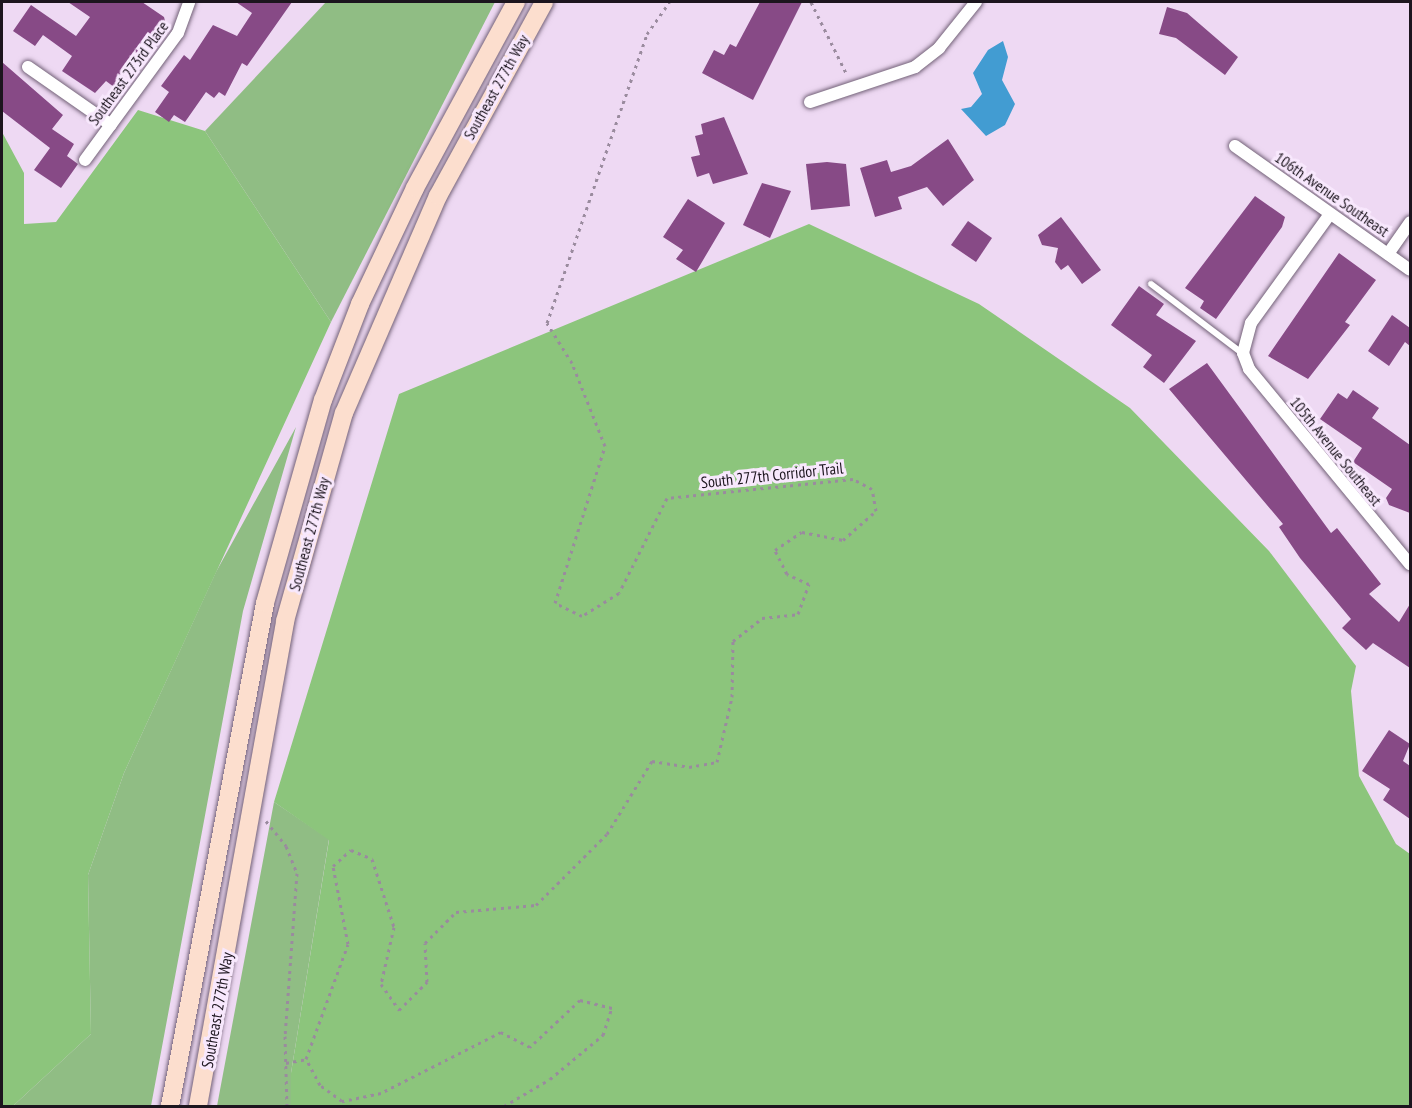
<!DOCTYPE html>
<html>
<head>
<meta charset="utf-8">
<style>
  body { margin:0 }
  #map { position:relative; width:1412px; height:1108px; overflow:hidden; background:#eed9f3; font-family:"PT Sans Narrow",sans-serif }
  div>[style] { position:absolute }
  [style*='--x'] { left:calc(var(--x)*1px); top:calc(var(--y)*1px); width:calc(var(--w)*1px); rotate:calc(var(--a)*1deg) }
  .green>* { inset:0; background:#90bd84 }
  .forest>* { inset:0; background:#8cc57c }
  .water>* { inset:0; background:#429cd2 }
  .building>* { inset:0; background:#874a86 }
  .path>* { height:3px; margin-top:-1.5px; transform-origin:0; background:repeating-linear-gradient(90deg,#9a8b9e 0 3px,transparent 0 7.5px) }
  .roads { filter:drop-shadow(0 0 2px #736278) drop-shadow(0 0 2px #736278) }
  .service>* { height:6px; margin:-3px; padding:0 3px; transform-origin:3px; border-radius:3px; background:#fff }
  .minor>* { height:12px; margin:-6px; padding:0 6px; transform-origin:6px; border-radius:6px; background:#fff }
  .secondary>* { height:18px; margin:-9px; padding:0 9px; transform-origin:9px; border-radius:9px; background:#fcdece }
  span { translate:-50% -50%; white-space:nowrap; text-align:center; line-height:1.15; -webkit-text-stroke:6px #f8e8fd; paint-order:stroke }
  .street-label { font-size:16px; color:#1c151e }
  .frame { position:absolute; inset:0; border:3px solid #1c151e; pointer-events:none }
</style>
</head>
<body>
<div id="map">
  <div class="green">
    <div style="clip-path:polygon(326px 2px,495px 2px,331px 322px,205px 131px)"></div>
    <div style="clip-path:polygon(296px 427px,243px 611px,151px 1106px,13px 1106px,91px 1034px,88px 875px,124px 773px,216px 572px)"></div>
    <div style="clip-path:polygon(274px 802px,329px 839px,291px 1073px,291px 1106px,217px 1106px)"></div>
  </div>
  <div class="forest">
    <div style="clip-path:polygon(138px 110px,205px 131px,331px 322px,124px 773px,88px 875px,91px 1034px,13px 1106px,2px 1106px,2px 132px,24px 173px,24px 224px,56px 222px)"></div>
    <div style="clip-path:polygon(809px 224px,979px 304px,1130px 408px,1269px 551px,1356px 666px,1351px 691px,1359px 776px,1396px 844px,1410px 854px,1410px 1106px,291px 1106px,291px 1073px,329px 840px,274px 802px,399px 394px)"></div>
  </div>
  <div class="water">
    <div style="clip-path:polygon(1003px 41px,1008px 57px,1002px 80px,1015px 104px,1005px 125px,986px 136px,961px 109px,971px 107px,982px 94px,973px 73px,988px 50px)"></div>
  </div>
  <div class="building">
    <div style="clip-path:polygon(68px 2px,142px 2px,164px 17px,166px 25px,114px 87px,106px 81px,95px 93px,62px 71px,72px 56px,43px 35px,35px 46px,13px 31px,31px 5px,76px 36px,90px 17px)"></div>
    <div style="clip-path:polygon(236px 2px,292px 2px,247px 66px,242px 63px,225px 96px,219px 92px,214px 98px,206px 92px,185px 122px,174px 115px,169px 122px,155px 112px,169px 92px,161px 86px,184px 55px,190px 60px,213px 25px,237px 36px,252px 13px)"></div>
    <div style="clip-path:polygon(760px 2px,802px 2px,753px 100px,702px 73px,714px 50px,724px 55px,730px 44px,736px 47px)"></div>
    <div style="clip-path:polygon(1167px 7px,1187px 13px,1238px 57px,1225px 75px,1176px 38px,1159px 34px)"></div>
    <div style="clip-path:polygon(2px 62px,63px 115px,52px 129px,74px 144px,67px 156px,78px 164px,61px 188px,34px 170px,50px 148px,2px 111px)"></div>
    <div style="clip-path:polygon(724px 117px,748px 174px,713px 184px,709px 173px,697px 177px,691px 157px,700px 155px,695px 136px,703px 134px,701px 124px)"></div>
    <div style="clip-path:polygon(948px 139px,974px 180px,943px 206px,927px 187px,898px 197px,902px 209px,875px 217px,860px 168px,887px 160px,891px 172px,911px 166px)"></div>
    <div style="clip-path:polygon(827px 162px,846px 164px,850px 206px,811px 210px,806px 164px)"></div>
    <div style="clip-path:polygon(762px 183px,791px 191px,770px 238px,743px 225px)"></div>
    <div style="clip-path:polygon(1255px 196px,1285px 217px,1282px 227px,1216px 319px,1200px 308px,1204px 301px,1185px 288px)"></div>
    <div style="clip-path:polygon(688px 199px,725px 223px,696px 272px,676px 259px,683px 250px,663px 237px)"></div>
    <div style="clip-path:polygon(1061px 217px,1101px 270px,1082px 284px,1068px 265px,1061px 270px,1055px 262px,1058px 248px,1042px 245px,1038px 235px)"></div>
    <div style="clip-path:polygon(968px 221px,992px 238px,976px 262px,951px 245px)"></div>
    <div style="clip-path:polygon(1339px 253px,1376px 280px,1345px 322px,1350px 325px,1308px 379px,1268px 356px)"></div>
    <div style="clip-path:polygon(1139px 286px,1164px 304px,1156px 315px,1196px 341px,1164px 383px,1143px 367px,1152px 355px,1111px 325px)"></div>
    <div style="clip-path:polygon(1392px 315px,1410px 328px,1410px 346px,1405px 342px,1389px 366px,1368px 351px)"></div>
    <div style="clip-path:polygon(1207px 363px,1331px 533px,1337px 528px,1381px 584px,1369px 594px,1399px 622px,1410px 604px,1410px 668px,1373px 643px,1366px 650px,1342px 628px,1351px 619px,1300px 558px,1279px 527px,1283px 524px,1169px 389px)"></div>
    <div style="clip-path:polygon(1353px 390px,1379px 408px,1372px 418px,1410px 445px,1410px 513px,1389px 505px,1386px 498px,1392px 489px,1353px 462px,1362px 448px,1320px 419px,1338px 393px,1347px 399px)"></div>
    <div style="clip-path:polygon(1389px 730px,1410px 744px,1403px 761px,1410px 766px,1410px 819px,1383px 800px,1390px 789px,1362px 771px)"></div>
  </div>
  <div class="path">
    <div style="--x:811;--y:2;--w:81;--a:63.7"></div>
    <div style="--x:266;--y:821;--w:32;--a:51"></div>
    <div style="--x:286;--y:846;--w:29;--a:68"></div>
    <div style="--x:297;--y:873;--w:163;--a:94.2"></div>
    <div style="--x:285;--y:1036;--w:70;--a:88.4"></div>
    <div style="--x:286;--y:1063;--w:20;--a:-11"></div>
    <div style="--x:504;--y:1106;--w:53;--a:-30.4"></div>
    <div style="--x:550;--y:1079;--w:69;--a:-39.7"></div>
    <div style="--x:603;--y:1035;--w:28;--a:-72"></div>
    <div style="--x:612;--y:1008;--w:33;--a:-166"></div>
    <div style="--x:580;--y:1000;--w:69;--a:136.8"></div>
    <div style="--x:530;--y:1047;--w:33;--a:-153"></div>
    <div style="--x:501;--y:1032;--w:135;--a:153.1"></div>
    <div style="--x:381;--y:1093;--w:40;--a:168"></div>
    <div style="--x:342;--y:1101;--w:27;--a:-144"></div>
    <div style="--x:320;--y:1085;--w:30;--a:-118"></div>
    <div style="--x:306;--y:1059;--w:122;--a:-69.9"></div>
    <div style="--x:348;--y:944;--w:79;--a:-100.9"></div>
    <div style="--x:333;--y:866;--w:24;--a:-42"></div>
    <div style="--x:351;--y:850;--w:23;--a:23"></div>
    <div style="--x:372;--y:859;--w:71;--a:72.1"></div>
    <div style="--x:394;--y:927;--w:58;--a:102.8"></div>
    <div style="--x:381;--y:984;--w:32;--a:55"></div>
    <div style="--x:399;--y:1010;--w:40;--a:-45"></div>
    <div style="--x:427;--y:982;--w:39;--a:-93"></div>
    <div style="--x:425;--y:943;--w:44;--a:-45"></div>
    <div style="--x:456;--y:912;--w:80;--a:-5"></div>
    <div style="--x:536;--y:905;--w:100;--a:-45"></div>
    <div style="--x:607;--y:834;--w:86;--a:-58.3"></div>
    <div style="--x:652;--y:761;--w:37;--a:9"></div>
    <div style="--x:689;--y:767;--w:28;--a:-10"></div>
    <div style="--x:717;--y:762;--w:67;--a:-77"></div>
    <div style="--x:732;--y:697;--w:56;--a:-89"></div>
    <div style="--x:733;--y:641;--w:37;--a:-38"></div>
    <div style="--x:762;--y:618;--w:36;--a:-6"></div>
    <div style="--x:798;--y:614;--w:32;--a:-70"></div>
    <div style="--x:809;--y:584;--w:24;--a:-156"></div>
    <div style="--x:787;--y:574;--w:27;--a:-117"></div>
    <div style="--x:775;--y:550;--w:32;--a:-34"></div>
    <div style="--x:802;--y:532;--w:42;--a:11"></div>
    <div style="--x:843;--y:540;--w:44;--a:-41.3"></div>
    <div style="--x:876;--y:511;--w:22;--a:-100"></div>
    <div style="--x:872;--y:489;--w:21;--a:-152"></div>
    <div style="--x:853;--y:479;--w:187;--a:174.2"></div>
    <div style="--x:667;--y:498;--w:106;--a:116.8"></div>
    <div style="--x:619;--y:593;--w:44;--a:148.1"></div>
    <div style="--x:582;--y:616;--w:30;--a:-154"></div>
    <div style="--x:555;--y:603;--w:165;--a:-72.3"></div>
    <div style="--x:605;--y:446;--w:89;--a:-111.7"></div>
    <div style="--x:572;--y:363;--w:47;--a:-122"></div>
    <div style="--x:547;--y:323;--w:306;--a:-70.9"></div>
    <div style="--x:647;--y:34;--w:39;--a:-55"></div>
  </div>
  <div class="roads">
    <div class="service">
      <div style="--x:1151;--y:284;--w:114;--a:37.2"></div>
    </div>
    <div class="minor">
      <div style="--x:28;--y:67;--w:101;--a:34.9"></div>
      <div style="--x:810;--y:102;--w:111;--a:-18.4"></div>
      <div style="--x:915;--y:67;--w:31;--a:-38"></div>
      <div style="--x:939;--y:48;--w:59;--a:-51.2"></div>
      <div style="--x:1235;--y:146;--w:214;--a:35.3"></div>
      <div style="--x:85;--y:160;--w:157;--a:-53.8"></div>
      <div style="--x:178;--y:33;--w:33;--a:-70"></div>
      <div style="--x:1330;--y:214;--w:135;--a:125.9"></div>
      <div style="--x:1251;--y:323;--w:31;--a:105"></div>
      <div style="--x:1243;--y:353;--w:17;--a:69"></div>
      <div style="--x:1249;--y:369;--w:253;--a:50.5"></div>
      <div style="--x:1388;--y:254;--w:39;--a:-55"></div>
    </div>
    <div class="secondary">
      <div style="--x:170;--y:1106;--w:512;--a:-79.3"></div>
      <div style="--x:265;--y:603;--w:211;--a:-74.1"></div>
      <div style="--x:323;--y:400;--w:103;--a:-68.9"></div>
      <div style="--x:360;--y:304;--w:128;--a:-64.6"></div>
      <div style="--x:415;--y:188;--w:212;--a:-61.5"></div>
      <div style="--x:198;--y:1106;--w:493;--a:-79.8"></div>
      <div style="--x:285;--y:621;--w:216;--a:-74.2"></div>
      <div style="--x:344;--y:413;--w:236;--a:-66.6"></div>
      <div style="--x:438;--y:196;--w:221;--a:-61.3"></div>
    </div>
  </div>
  <div class="street-label">
    <span style="left:128px;top:73px;rotate:-54deg">Southeast 273rd Place</span>
    <span style="left:496px;top:87px;rotate:-61deg">Southeast 277th Way</span>
    <span style="left:1332px;top:194px;rotate:35deg">106th Avenue Southeast</span>
    <span style="left:1336px;top:451px;rotate:51deg">105th Avenue Southeast</span>
    <span style="left:772px;top:475px;rotate:-6deg">South 277th Corridor Trail</span>
    <span style="left:309px;top:534px;rotate:-75deg">Southeast 277th Way</span>
    <span style="left:217px;top:1010px;rotate:-80deg">Southeast 277th Way</span>
  </div>
  <div class="frame"></div>
</div>
</body>
</html>
